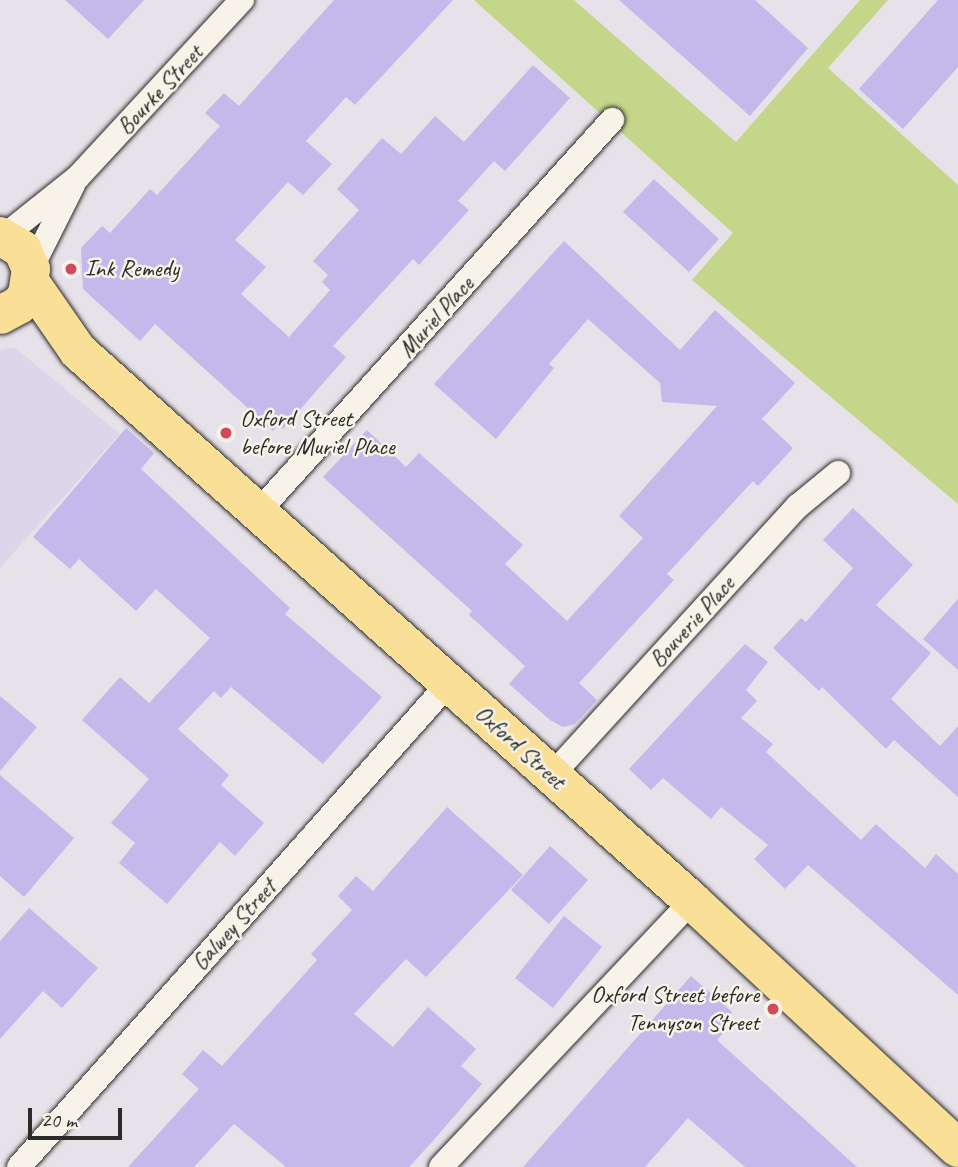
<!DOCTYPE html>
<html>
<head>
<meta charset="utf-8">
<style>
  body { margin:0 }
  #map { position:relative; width:958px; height:1167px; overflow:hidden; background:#e7e2e9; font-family:Caveat,sans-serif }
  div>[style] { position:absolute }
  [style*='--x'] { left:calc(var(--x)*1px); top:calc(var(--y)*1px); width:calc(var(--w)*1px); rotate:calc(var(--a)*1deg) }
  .built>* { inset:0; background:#dcd6ea }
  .green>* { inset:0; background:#c5d58a }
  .building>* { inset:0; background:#c3b9eb }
  .roads { filter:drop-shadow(0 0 2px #2b2b2b) drop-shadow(0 0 2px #2b2b2b) }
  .minor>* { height:24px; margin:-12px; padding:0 12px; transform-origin:12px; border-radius:12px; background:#f7f3e8 }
  .primary>* { height:38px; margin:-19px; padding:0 19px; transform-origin:19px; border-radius:19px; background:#fadf96 }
  .dots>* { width:19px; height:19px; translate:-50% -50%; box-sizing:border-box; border:4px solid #f7f3e8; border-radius:50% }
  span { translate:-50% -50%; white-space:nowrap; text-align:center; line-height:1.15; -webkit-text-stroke:5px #f7f3e8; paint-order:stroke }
  .street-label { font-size:24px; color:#2b2b2b }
  .poi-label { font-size:24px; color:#2b2b2b }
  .left { translate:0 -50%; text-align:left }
  .right { translate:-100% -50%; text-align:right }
  .scale { position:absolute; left:28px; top:1108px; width:94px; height:32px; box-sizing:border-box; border:4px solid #2b2b2b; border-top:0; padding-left:9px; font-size:21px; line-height:24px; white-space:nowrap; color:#2b2b2b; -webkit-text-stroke:5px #f7f3e8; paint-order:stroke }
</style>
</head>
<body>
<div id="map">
  <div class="built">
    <div style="clip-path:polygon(14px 347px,120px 434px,0 568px,0 350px)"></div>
  </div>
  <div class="green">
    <div style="clip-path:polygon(474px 0,574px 0,736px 142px,860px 0,888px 0,828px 68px,958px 185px,958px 504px,692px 280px,733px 233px)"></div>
  </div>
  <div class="building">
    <div style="clip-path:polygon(65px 0,144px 0,108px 39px)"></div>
    <div style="clip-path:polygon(334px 0,453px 0,355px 105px,346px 97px,306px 141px,332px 164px,303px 195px,288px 182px,235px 240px,266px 267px,241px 294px,289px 337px,330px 290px,322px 282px,328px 275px,313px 261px,359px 210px,337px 189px,382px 138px,401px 154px,435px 116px,464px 142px,533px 65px,570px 98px,505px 171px,494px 161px,458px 201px,469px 210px,419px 265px,413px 259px,333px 346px,346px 357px,283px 429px,279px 424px,273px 431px,155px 324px,140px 341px,83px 289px,81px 248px,102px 226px,110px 233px,150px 189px,157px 195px,220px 126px,205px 113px,224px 93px,239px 106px)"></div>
    <div style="clip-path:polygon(619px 0,755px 0,808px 48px,750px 116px)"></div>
    <div style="clip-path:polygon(938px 0,958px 0,958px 67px,903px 129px,859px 89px)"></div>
    <div style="clip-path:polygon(654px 179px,719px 239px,689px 272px,623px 212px)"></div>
    <div style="clip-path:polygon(564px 241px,680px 350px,715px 310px,795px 383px,762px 419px,793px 448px,758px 486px,753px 481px,667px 574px,674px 580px,579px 683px,597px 700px,575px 724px,563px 727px,550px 720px,509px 684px,525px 666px,469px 615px,472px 611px,323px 477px,367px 430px,406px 467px,419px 453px,523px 545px,505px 564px,567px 621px,643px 538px,619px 516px,717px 406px,662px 402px,660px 383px,588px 319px,549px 364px,554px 368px,496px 439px,434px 384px)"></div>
    <div style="clip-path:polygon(126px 428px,154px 453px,141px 469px,290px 608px,285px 614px,382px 697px,323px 764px,231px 687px,221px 698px,214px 691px,178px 729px,229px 775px,221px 785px,264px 823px,235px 856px,220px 842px,167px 904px,119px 863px,135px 843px,111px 823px,149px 779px,82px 720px,120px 677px,149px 703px,210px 638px,156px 589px,136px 611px,79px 559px,70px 569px,33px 537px)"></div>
    <div style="clip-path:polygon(853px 508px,913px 565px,876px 605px,931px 653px,891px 699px,940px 746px,958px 726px,958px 797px,894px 740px,886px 749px,822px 687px,819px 691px,773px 648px,801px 618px,806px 622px,853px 568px,823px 540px)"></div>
    <div style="clip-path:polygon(958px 599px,958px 670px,923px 639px)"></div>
    <div style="clip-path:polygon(745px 644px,768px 662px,746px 690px,757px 701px,741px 718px,773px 744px,766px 752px,861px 840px,876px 824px,925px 868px,936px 854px,958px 874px,958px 995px,808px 865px,785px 889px,754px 859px,768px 845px,721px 807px,711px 819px,663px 778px,651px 790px,629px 769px)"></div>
    <div style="clip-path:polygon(0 696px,37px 727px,0 771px)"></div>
    <div style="clip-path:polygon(0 775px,74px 838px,24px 897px,0 876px)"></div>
    <div style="clip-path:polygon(447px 807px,523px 875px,426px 977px,406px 959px,354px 1014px,393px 1047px,428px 1007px,476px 1049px,461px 1066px,482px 1084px,432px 1142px,409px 1167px,286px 1167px,234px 1124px,194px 1167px,128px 1167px,199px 1089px,182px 1074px,203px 1050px,222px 1066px,317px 960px,311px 954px,352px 910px,338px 896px,356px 876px,373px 891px)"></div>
    <div style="clip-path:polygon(550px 846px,588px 880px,549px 924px,511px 890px)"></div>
    <div style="clip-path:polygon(29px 908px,98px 968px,62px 1008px,43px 991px,0 1039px,0 941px)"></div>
    <div style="clip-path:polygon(564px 916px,602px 947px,553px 1008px,515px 978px)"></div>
    <div style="clip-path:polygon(691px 976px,732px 1012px,724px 1022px,729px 1027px,717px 1040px,857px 1167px,745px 1167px,688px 1118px,645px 1167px,523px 1167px)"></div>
  </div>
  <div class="roads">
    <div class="minor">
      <div style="--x:3;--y:237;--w:95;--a:-38.6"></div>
      <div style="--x:77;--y:178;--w:243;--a:-47.2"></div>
      <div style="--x:31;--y:269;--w:94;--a:-63.4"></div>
      <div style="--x:259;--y:511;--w:527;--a:-47.92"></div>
      <div style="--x:552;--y:775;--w:365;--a:-47.6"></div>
      <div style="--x:798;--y:506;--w:52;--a:-39.5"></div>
      <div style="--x:19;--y:1167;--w:647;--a:-48.38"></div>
      <div style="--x:441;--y:1167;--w:366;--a:-46.7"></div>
    </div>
    <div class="primary">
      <div style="--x:0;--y:236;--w:26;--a:31"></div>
      <div style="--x:22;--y:249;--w:22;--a:66"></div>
      <div style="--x:31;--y:269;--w:26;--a:99"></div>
      <div style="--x:27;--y:295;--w:13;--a:129"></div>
      <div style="--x:19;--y:305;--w:21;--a:152"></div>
      <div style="--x:31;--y:283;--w:83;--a:55.3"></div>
      <div style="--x:78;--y:351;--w:824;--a:41.85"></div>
      <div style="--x:692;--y:901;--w:363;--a:42.9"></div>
    </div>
  </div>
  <div class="dots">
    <div style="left:71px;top:269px;background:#d1495b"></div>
    <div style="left:226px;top:433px;background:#d1495b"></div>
    <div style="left:773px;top:1009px;background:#d1495b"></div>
  </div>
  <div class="street-label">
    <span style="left:160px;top:90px;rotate:-47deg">Bourke Street</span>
    <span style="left:436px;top:317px;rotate:-48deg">Muriel Place</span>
    <span style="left:692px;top:622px;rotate:-48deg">Bouverie Place</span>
    <span style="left:520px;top:747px;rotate:42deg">Oxford Street</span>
    <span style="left:234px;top:925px;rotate:-48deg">Galwey Street</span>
  </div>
  <div class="poi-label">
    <span class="left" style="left:85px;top:269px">Ink Remedy</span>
    <span class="left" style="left:240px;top:433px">Oxford Street<br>before Muriel Place</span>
    <span class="right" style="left:759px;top:1009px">Oxford Street before<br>Tennyson Street</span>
  </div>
  <div class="scale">20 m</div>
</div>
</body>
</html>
